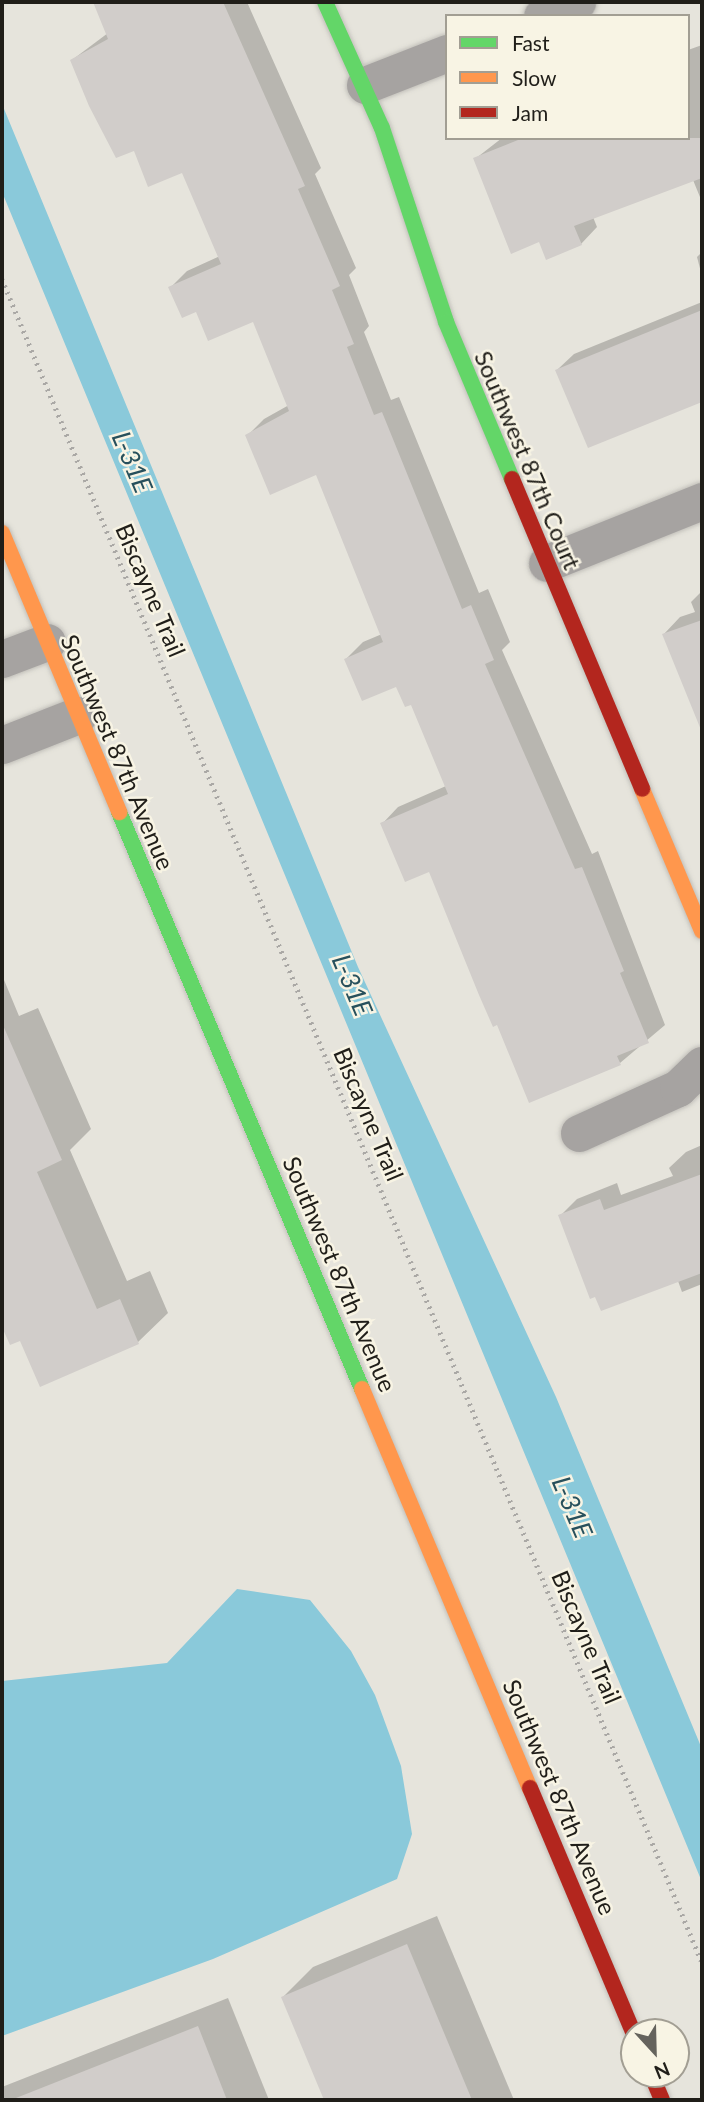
<!DOCTYPE html>
<html>
<head>
<meta charset="utf-8">
<style>
  body { margin:0 }
  #map { position:relative; width:704px; height:2102px; overflow:hidden; background:#e6e4dc; font-family:Lato,sans-serif }
  div>[style] { position:absolute }
  [style*='--x'] { left:calc(var(--x)*1px); top:calc(var(--y)*1px); width:calc(var(--w)*1px); rotate:calc(var(--a)*1deg) }
  .water>* { inset:0; background:#8ac9da }
  .shadow>* { inset:0; background:#0003 }
  .building>* { inset:0; background:#d1cdca }
  .path>* { height:4.5px; margin-top:-2.25px; transform-origin:0; background:repeating-linear-gradient(90deg,#aaa8a5 0 2px,transparent 0 7px) }
  .roads { filter:drop-shadow(0 0 2px #c2c0ba) drop-shadow(0 0 2px #c2c0ba) }
  .street>* { height:37px; margin:-18.5px; padding:0 18.5px; transform-origin:18.5px; border-radius:18.5px; background:#a6a3a1 }
  .fast>* { height:16px; margin:-8px; padding:0 8px; transform-origin:8px; border-radius:8px; background:#63d668 }
  .slow>* { height:16px; margin:-8px; padding:0 8px; transform-origin:8px; border-radius:8px; background:#ff974d }
  .jam>* { height:16px; margin:-8px; padding:0 8px; transform-origin:8px; border-radius:8px; background:#b3261e }
  span { translate:-50% -50%; white-space:nowrap; text-align:center; line-height:1.15; -webkit-text-stroke:5px #f8f4e4; paint-order:stroke }
  .street-label { font-size:24px; color:#201e19 }
  .water-label { font-size:26px; color:#27505c; font-style:italic }
  .frame { position:absolute; inset:0; border:4px solid #201e19; pointer-events:none }
  .legend { position:absolute; left:445px; top:14px; width:245px; height:126px; box-sizing:border-box; background:#f8f4e4; border:2px solid #a29e93; margin:0; padding:9px 12px; list-style:none; font-size:21px; color:#201e19 }
  .legend li { display:flex; align-items:center; gap:14px; height:35px }
  .legend b { width:35px; border:2px solid #a29e93 }
  .north { position:absolute; left:620px; top:2018px; width:70px; height:70px; box-sizing:border-box; background:#f8f4e4; border:2px solid #a29e93; border-radius:50%; rotate:158deg; font-size:19px; font-weight:700; line-height:28px; text-align:center; color:#201e19 }
  .north::after { content:''; display:block; margin:auto; width:24px; height:32px; background:#65635d; clip-path:polygon(50% 0,100% 100%,50% 72%,0 100%) }
</style>
</head>
<body>
<div id="map">
  <div class="water">
    <div style="clip-path:polygon(2px 104px,358px 967px,556px 1397px,702px 1749px,702px 1882px,2px 192px)"></div>
    <div style="clip-path:polygon(237px 1589px,310px 1600px,351px 1651px,375px 1695px,401px 1766px,412px 1834px,397px 1879px,213px 1959px,2px 2036px,2px 1681px,167px 1663px)"></div>
  </div>
  <div class="shadow">
    <div style="clip-path:polygon(95px 2px,247px 2px,321px 168px,315px 174px,356px 268px,349px 275px,369px 326px,364px 332px,391px 400px,399px 397px,479px 593px,488px 589px,510px 642px,502px 650px,592px 854px,598px 851px,665px 1025px,620px 1063px,382px 824px,398px 807px,446px 786px,412px 703px,396px 685px,346px 659px,363px 642px,382px 634px,317px 473px,247px 436px,264px 419px,289px 405px,254px 320px,197px 310px,170px 288px,187px 271px,220px 256px,183px 171px,135px 149px,72px 60px,108px 33px)"></div>
    <div style="clip-path:polygon(702px 45px,702px 202px,693px 180px,593px 217px,597px 227px,581px 244px,540px 240px,475px 159px,502px 138px,688px 138px,688px 50px)"></div>
    <div style="clip-path:polygon(702px 252px,702px 276px,697px 257px)"></div>
    <div style="clip-path:polygon(702px 302px,702px 401px,589px 446px,557px 370px,574px 354px)"></div>
    <div style="clip-path:polygon(702px 591px,702px 728px,664px 634px,680px 617px,695px 612px,691px 602px)"></div>
    <div style="clip-path:polygon(2px 975px,19px 1016px,38px 1008px,91px 1129px,70px 1150px,127px 1281px,150px 1271px,168px 1313px,138px 1342px,21px 1339px,11px 1343px,2px 1322px)"></div>
    <div style="clip-path:polygon(702px 1145px,702px 1284px,682px 1292px,678px 1281px,560px 1216px,577px 1199px,617px 1183px,621px 1195px,673px 1176px,669px 1168px,686px 1152px)"></div>
    <div style="clip-path:polygon(437px 1916px,514px 2100px,326px 2100px,283px 1997px,313px 1967px)"></div>
    <div style="clip-path:polygon(228px 1998px,269px 2100px,2px 2100px,2px 2087px)"></div>
  </div>
  <div class="building">
    <div style="clip-path:polygon(93px 2px,223px 2px,305px 186px,298px 189px,340px 286px,332px 290px,354px 344px,347px 347px,374px 415px,382px 412px,462px 609px,471px 605px,494px 660px,485px 664px,575px 869px,582px 867px,624px 971px,620px 973px,649px 1043px,617px 1056px,621px 1065px,529px 1103px,497px 1025px,493px 1027px,479px 995px,429px 872px,405px 882px,380px 823px,448px 794px,411px 705px,405px 707px,396px 687px,362px 701px,344px 659px,383px 642px,316px 475px,270px 495px,245px 435px,289px 411px,253px 322px,208px 341px,196px 312px,182px 318px,168px 287px,221px 264px,182px 173px,148px 187px,134px 151px,116px 158px,89px 106px,70px 60px,108px 39px)"></div>
    <div style="clip-path:polygon(523px 138px,702px 138px,702px 178px,574px 226px,582px 245px,546px 260px,539px 242px,511px 254px,473px 158px)"></div>
    <div style="clip-path:polygon(702px 310px,702px 402px,588px 448px,555px 370px)"></div>
    <div style="clip-path:polygon(702px 620px,702px 730px,701px 730px,662px 634px)"></div>
    <div style="clip-path:polygon(2px 1023px,62px 1160px,37px 1172px,97px 1309px,120px 1299px,139px 1344px,40px 1387px,20px 1341px,10px 1345px,2px 1327px)"></div>
    <div style="clip-path:polygon(702px 1174px,702px 1273px,601px 1311px,595px 1297px,590px 1299px,558px 1215px,600px 1199px,604px 1210px)"></div>
    <div style="clip-path:polygon(407px 1944px,472px 2100px,324px 2100px,281px 1997px)"></div>
    <div style="clip-path:polygon(198px 2026px,227px 2100px,16px 2100px,16px 2098px)"></div>
  </div>
  <div class="path">
    <div style="--x:2;--y:279;--w:1823;--a:67.42"></div>
  </div>
  <div class="roads">
    <div class="street">
      <div style="--x:542;--y:16;--w:38;--a:-22"></div>
      <div style="--x:365;--y:85;--w:88;--a:-21.3"></div>
      <div style="--x:547;--y:563;--w:167;--a:-21.8"></div>
      <div style="--x:2;--y:659;--w:48;--a:-20.7"></div>
      <div style="--x:2;--y:745;--w:82;--a:-21.5"></div>
      <div style="--x:579;--y:1133;--w:109;--a:-24.4"></div>
      <div style="--x:678;--y:1088;--w:33;--a:-44"></div>
    </div>
    <div class="fast">
      <div style="--x:325;--y:2;--w:138;--a:65.7"></div>
      <div style="--x:382;--y:128;--w:204;--a:71.7"></div>
      <div style="--x:446;--y:322;--w:170;--a:67.2"></div>
      <div style="--x:119;--y:812;--w:626;--a:67.16"></div>
    </div>
    <div class="slow">
      <div style="--x:2;--y:533;--w:303;--a:67.2"></div>
      <div style="--x:642;--y:789;--w:154;--a:67.1"></div>
      <div style="--x:362;--y:1389;--w:433;--a:67.2"></div>
    </div>
    <div class="jam">
      <div style="--x:512;--y:479;--w:336;--a:67.2"></div>
      <div style="--x:530;--y:1788;--w:267;--a:67.1"></div>
      <div style="--x:651;--y:2074;--w:28;--a:67"></div>
    </div>
  </div>
  <div class="street-label">
    <span style="left:528px;top:460px;rotate:67deg">Southwest 87th Court</span>
    <span style="left:151px;top:590px;rotate:67deg">Biscayne Trail</span>
    <span style="left:118px;top:752px;rotate:67deg">Southwest 87th Avenue</span>
    <span style="left:369px;top:1114px;rotate:67deg">Biscayne Trail</span>
    <span style="left:340px;top:1274px;rotate:67deg">Southwest 87th Avenue</span>
    <span style="left:587px;top:1637px;rotate:67deg">Biscayne Trail</span>
    <span style="left:560px;top:1797px;rotate:67deg">Southwest 87th Avenue</span>
  </div>
  <div class="water-label">
    <span style="left:132px;top:462px;rotate:67deg">L-31E</span>
    <span style="left:352px;top:985px;rotate:67deg">L-31E</span>
    <span style="left:572px;top:1507px;rotate:67deg">L-31E</span>
  </div>
  <div class="frame"></div>
  <ul class="legend">
  <li><b style="height:9px;background:#63d668"></b>Fast</li>
  <li><b style="height:9px;background:#ff974d"></b>Slow</li>
  <li><b style="height:9px;background:#b3261e"></b>Jam</li>
  </ul>
  <div class="north">N</div>
</div>
</body>
</html>
